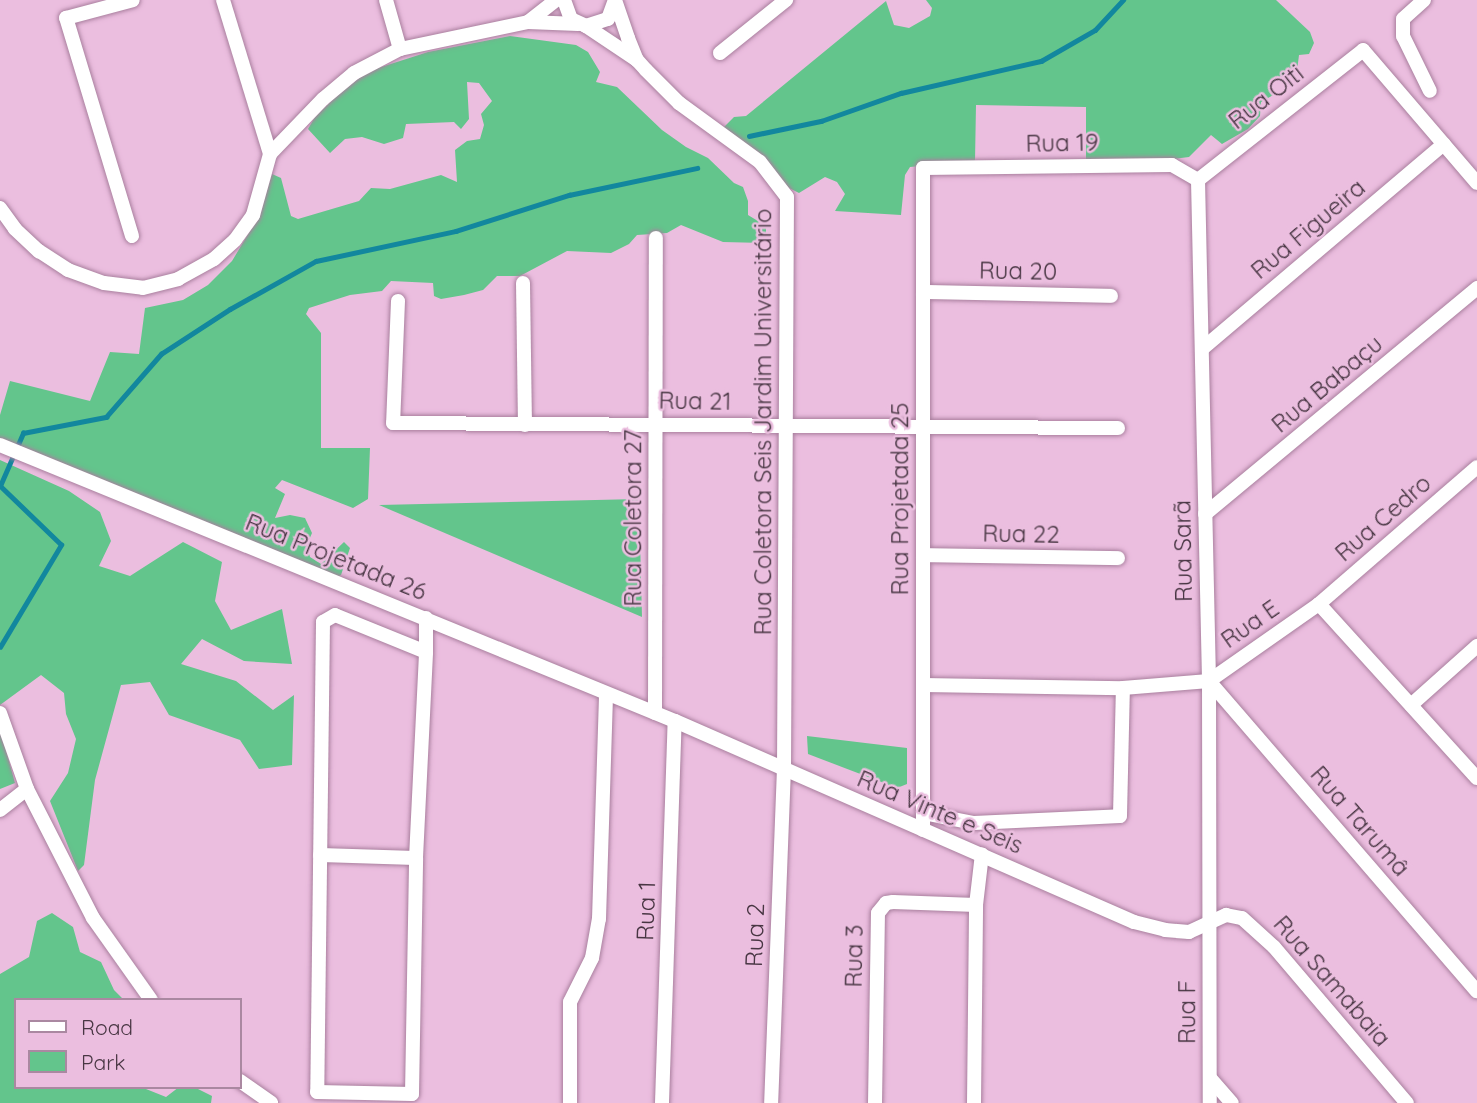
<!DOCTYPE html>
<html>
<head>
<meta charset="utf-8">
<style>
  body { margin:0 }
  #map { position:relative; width:1477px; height:1103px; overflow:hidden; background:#ebbedf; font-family:Quicksand,sans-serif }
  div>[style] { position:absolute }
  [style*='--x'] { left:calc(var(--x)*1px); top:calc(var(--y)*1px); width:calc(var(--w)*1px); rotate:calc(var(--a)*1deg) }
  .green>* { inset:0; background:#63c58c }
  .stream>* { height:4.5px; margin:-2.25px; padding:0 2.25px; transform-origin:2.25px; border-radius:2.25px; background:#12879e }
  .roads { filter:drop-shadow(0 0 2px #a97f9e) drop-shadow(0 0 2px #a97f9e) }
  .minor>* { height:14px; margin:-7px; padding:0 7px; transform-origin:7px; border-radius:7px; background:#fff }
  span { translate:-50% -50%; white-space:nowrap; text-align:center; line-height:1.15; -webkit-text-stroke:5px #ebbedf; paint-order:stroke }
  .street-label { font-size:24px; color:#483643 }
  .legend { position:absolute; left:14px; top:998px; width:228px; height:91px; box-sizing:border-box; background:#ebbedf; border:2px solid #aa88a1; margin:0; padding:9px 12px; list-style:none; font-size:21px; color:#483643 }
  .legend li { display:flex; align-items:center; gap:14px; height:35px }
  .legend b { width:35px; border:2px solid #aa88a1 }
</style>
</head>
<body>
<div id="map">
  <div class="green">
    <div style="clip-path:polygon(926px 0,1276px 0,1310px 32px,1314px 43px,1309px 54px,1299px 55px,1297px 71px,1293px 71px,1289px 77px,1270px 82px,1275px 94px,1261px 102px,1260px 116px,1248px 129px,1222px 144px,1211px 135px,1189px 157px,1157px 161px,1086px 160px,1086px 107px,976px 105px,975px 161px,910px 167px,905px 175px,901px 215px,835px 211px,845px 194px,837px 182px,825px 177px,799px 193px,789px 188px,760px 155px,723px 128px,734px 117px,746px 116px,886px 1px,894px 25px,909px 28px,930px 16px,932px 8px)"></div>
    <div style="clip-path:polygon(510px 36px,576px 45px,588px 52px,600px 72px,596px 82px,617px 87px,662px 130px,686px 147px,708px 158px,734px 183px,743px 187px,748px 201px,748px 215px,766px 226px,766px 243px,723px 242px,681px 225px,667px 233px,637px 235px,629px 244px,611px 253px,567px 251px,520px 276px,497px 276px,483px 290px,464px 295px,441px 299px,434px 296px,433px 283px,391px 281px,382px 291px,350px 295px,309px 308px,306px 314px,321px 333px,321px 448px,370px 448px,368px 499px,353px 508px,282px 480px,275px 488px,285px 494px,275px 518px,290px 515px,305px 518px,312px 533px,307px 545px,310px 557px,321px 564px,344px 542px,350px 548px,341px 575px,334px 579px,0 443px,0 415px,10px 381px,90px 401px,110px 352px,139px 354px,145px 308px,183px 300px,208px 285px,232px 261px,259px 216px,272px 174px,281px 178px,291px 216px,298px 219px,359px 201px,371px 188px,390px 189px,441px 175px,457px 182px,455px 150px,467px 141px,480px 139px,484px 125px,481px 114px,492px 101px,479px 83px,467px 82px,469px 119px,461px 129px,454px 122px,406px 124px,403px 138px,384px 144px,362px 137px,345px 139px,330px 153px,308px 129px,315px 117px,347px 86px,372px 70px,428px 52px)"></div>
    <div style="clip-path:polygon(0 460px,69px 491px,100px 512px,111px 541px,99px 566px,130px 576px,183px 542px,222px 562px,215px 601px,231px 630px,282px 609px,292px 664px,244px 661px,202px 639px,181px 664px,236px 681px,273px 710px,294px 695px,292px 765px,259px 769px,240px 740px,169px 715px,150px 682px,121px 685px,95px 780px,84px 865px,78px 871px,50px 801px,68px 773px,76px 739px,66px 714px,64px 693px,41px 675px,0 705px)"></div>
    <div style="clip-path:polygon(639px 499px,642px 617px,379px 505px)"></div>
    <div style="clip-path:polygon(0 728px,15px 783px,0 789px)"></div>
    <div style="clip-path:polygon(807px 736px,907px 748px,907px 784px,897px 788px,808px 754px)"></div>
    <div style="clip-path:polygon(52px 913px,73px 927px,80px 952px,101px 962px,114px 990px,124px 1000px,16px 1000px,16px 1087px,141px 1087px,166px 1097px,179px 1087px,194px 1087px,212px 1096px,211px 1103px,0 1103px,0 974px,29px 957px,37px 921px)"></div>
  </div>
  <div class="stream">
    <div style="--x:749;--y:136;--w:74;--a:-11.8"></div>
    <div style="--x:821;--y:121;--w:85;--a:-19.3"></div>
    <div style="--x:901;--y:93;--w:144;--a:-12.9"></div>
    <div style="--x:1041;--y:61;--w:62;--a:-29.9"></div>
    <div style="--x:1095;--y:30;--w:41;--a:-47"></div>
    <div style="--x:0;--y:647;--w:119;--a:-59.1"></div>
    <div style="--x:61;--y:545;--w:85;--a:-136"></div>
    <div style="--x:0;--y:486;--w:58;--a:-66.5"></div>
    <div style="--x:23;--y:433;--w:85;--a:-10.9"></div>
    <div style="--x:106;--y:417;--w:84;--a:-48.9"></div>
    <div style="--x:161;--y:354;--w:82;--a:-33.1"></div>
    <div style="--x:230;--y:309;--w:98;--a:-29.2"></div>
    <div style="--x:316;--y:261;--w:143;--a:-12.1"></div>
    <div style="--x:456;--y:231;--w:119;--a:-17.7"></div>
    <div style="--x:569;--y:195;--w:131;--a:-11.9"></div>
  </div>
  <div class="roads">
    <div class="minor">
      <div style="--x:223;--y:0;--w:161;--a:73"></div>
      <div style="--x:386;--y:0;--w:51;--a:74.1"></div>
      <div style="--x:564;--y:0;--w:20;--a:70"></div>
      <div style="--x:571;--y:19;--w:17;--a:25"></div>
      <div style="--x:586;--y:26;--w:23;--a:-18"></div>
      <div style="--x:608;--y:19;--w:20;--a:-70"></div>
      <div style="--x:615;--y:0;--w:40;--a:71.1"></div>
      <div style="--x:628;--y:38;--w:24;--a:68"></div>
      <div style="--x:637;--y:60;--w:13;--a:48"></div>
      <div style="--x:646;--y:70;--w:47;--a:45"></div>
      <div style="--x:679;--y:103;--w:100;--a:36.1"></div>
      <div style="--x:760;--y:162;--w:44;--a:52.4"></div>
      <div style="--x:787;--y:197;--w:571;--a:90.3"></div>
      <div style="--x:784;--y:768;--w:335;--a:92.2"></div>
      <div style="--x:1424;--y:0;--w:28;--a:138"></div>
      <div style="--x:1403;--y:19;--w:17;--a:90"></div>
      <div style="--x:1403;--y:36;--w:61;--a:63.9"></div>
      <div style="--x:528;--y:22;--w:36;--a:-38"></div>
      <div style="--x:586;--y:26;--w:61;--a:33.7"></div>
      <div style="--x:720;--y:53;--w:85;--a:-38.8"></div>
      <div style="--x:1198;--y:180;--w:501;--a:88.74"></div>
      <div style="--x:1209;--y:681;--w:422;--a:89.9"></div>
      <div style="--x:1198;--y:180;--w:210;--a:-38.2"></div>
      <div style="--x:1363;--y:50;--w:175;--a:49.4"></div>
      <div style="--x:0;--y:208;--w:26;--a:54"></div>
      <div style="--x:15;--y:229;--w:33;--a:43"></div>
      <div style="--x:39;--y:251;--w:35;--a:33"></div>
      <div style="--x:68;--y:270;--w:38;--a:20"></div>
      <div style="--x:104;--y:283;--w:39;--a:7"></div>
      <div style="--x:143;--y:288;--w:36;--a:-14"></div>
      <div style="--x:178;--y:279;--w:41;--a:-29.1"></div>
      <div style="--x:214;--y:259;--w:28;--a:-42"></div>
      <div style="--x:235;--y:240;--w:31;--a:-54"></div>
      <div style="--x:253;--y:215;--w:63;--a:-74.4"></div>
      <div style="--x:270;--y:154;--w:76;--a:-46.1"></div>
      <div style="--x:323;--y:99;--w:40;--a:-40"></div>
      <div style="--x:354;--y:73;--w:52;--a:-27.6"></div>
      <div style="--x:400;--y:49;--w:131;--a:-11.9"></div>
      <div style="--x:528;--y:22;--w:50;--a:2.3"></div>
      <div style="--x:132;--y:236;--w:228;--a:-106.8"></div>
      <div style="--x:66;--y:18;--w:69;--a:-15"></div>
      <div style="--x:523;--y:283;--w:142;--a:89.2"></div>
      <div style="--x:923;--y:292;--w:188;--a:1.2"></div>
      <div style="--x:398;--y:301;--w:122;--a:92.3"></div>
      <div style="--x:393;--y:423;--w:725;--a:0.4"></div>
      <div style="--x:1202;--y:349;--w:317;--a:-40.3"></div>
      <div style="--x:0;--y:445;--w:729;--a:22.24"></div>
      <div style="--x:675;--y:721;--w:501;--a:23.65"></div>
      <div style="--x:1134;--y:922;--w:32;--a:14"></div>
      <div style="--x:1165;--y:930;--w:24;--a:5"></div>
      <div style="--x:1189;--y:932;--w:41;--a:-24.7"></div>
      <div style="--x:1226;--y:915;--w:16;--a:11"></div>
      <div style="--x:1242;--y:918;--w:43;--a:42.2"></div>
      <div style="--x:1274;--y:947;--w:205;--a:49.6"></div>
      <div style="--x:1205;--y:514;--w:354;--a:-39.7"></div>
      <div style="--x:923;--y:555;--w:195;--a:0.9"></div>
      <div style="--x:1319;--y:604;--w:235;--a:47.8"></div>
      <div style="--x:426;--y:652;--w:98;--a:-157.9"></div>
      <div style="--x:335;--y:615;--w:14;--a:150"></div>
      <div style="--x:323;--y:622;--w:470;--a:90.7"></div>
      <div style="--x:317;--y:1092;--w:95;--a:1.2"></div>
      <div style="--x:412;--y:1094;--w:236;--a:-89"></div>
      <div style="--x:416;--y:858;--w:206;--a:-87.2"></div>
      <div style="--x:426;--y:652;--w:34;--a:-90"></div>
      <div style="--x:1209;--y:681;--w:410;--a:49.2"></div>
      <div style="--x:1209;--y:681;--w:134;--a:-35"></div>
      <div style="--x:1319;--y:604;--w:209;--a:-40.9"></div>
      <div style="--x:923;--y:685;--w:200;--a:0.9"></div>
      <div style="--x:1123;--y:688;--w:86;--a:-4.7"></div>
      <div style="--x:1411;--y:705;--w:89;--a:-41.8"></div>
      <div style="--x:0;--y:713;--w:81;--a:70.4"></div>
      <div style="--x:27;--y:789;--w:145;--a:62.9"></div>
      <div style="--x:93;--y:918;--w:100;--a:54.7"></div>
      <div style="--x:655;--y:713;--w:475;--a:-89.9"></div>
      <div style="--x:0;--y:810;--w:34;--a:-38"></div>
      <div style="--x:923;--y:813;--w:52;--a:11.1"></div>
      <div style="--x:974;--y:823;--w:146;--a:-2.7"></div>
      <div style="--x:1120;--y:816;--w:128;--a:-88.7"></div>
      <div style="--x:923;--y:830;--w:662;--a:-90"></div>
      <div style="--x:923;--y:168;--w:249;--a:-0.7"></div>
      <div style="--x:1172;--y:165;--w:30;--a:30"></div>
      <div style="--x:320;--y:855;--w:96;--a:1.8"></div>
      <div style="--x:1210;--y:1078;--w:33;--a:49"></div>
      <div style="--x:240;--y:1081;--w:38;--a:35"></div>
      <div style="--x:570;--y:1103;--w:101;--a:-90"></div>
      <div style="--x:570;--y:1002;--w:49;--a:-63.4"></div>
      <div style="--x:592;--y:958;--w:40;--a:-80"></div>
      <div style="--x:599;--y:919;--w:225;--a:-88.2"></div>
      <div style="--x:662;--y:1103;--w:382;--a:-88.1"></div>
      <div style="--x:875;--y:1103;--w:190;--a:-89.1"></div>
      <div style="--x:878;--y:913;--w:13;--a:-51"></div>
      <div style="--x:886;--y:903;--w:7;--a:-8"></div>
      <div style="--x:893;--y:902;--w:83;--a:2.1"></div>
      <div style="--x:974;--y:1103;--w:198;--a:-89.4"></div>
      <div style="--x:976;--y:905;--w:51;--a:-83.3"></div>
    </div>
  </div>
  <div class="street-label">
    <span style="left:1266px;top:97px;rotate:-38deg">Rua Oiti</span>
    <span style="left:1062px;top:143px;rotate:-1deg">Rua 19</span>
    <span style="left:1308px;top:229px;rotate:-40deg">Rua Figueira</span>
    <span style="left:1018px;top:271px;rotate:1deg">Rua 20</span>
    <span style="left:1327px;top:384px;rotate:-40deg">Rua Babaçu</span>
    <span style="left:695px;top:401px;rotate:1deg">Rua 21</span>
    <span style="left:763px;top:422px;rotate:-90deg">Rua Coletora Seis Jardim Universitário</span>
    <span style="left:900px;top:499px;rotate:-90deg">Rua Projetada 25</span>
    <span style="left:633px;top:518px;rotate:-90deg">Rua Coletora 27</span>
    <span style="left:1383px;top:518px;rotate:-41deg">Rua Cedro</span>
    <span style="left:1021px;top:534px;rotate:1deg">Rua 22</span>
    <span style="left:1183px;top:551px;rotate:-91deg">Rua Sarã</span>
    <span style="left:336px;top:557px;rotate:22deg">Rua Projetada 26</span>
    <span style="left:1250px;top:624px;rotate:-35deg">Rua E</span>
    <span style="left:940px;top:812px;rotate:23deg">Rua Vinte e Seis</span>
    <span style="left:1360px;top:821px;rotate:49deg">Rua Tarumâ</span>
    <span style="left:646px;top:911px;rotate:-88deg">Rua 1</span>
    <span style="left:755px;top:935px;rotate:-88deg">Rua 2</span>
    <span style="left:854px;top:956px;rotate:-89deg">Rua 3</span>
    <span style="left:1332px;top:981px;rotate:49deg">Rua Samabaia</span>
    <span style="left:1187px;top:1012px;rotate:-90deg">Rua F</span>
  </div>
  <ul class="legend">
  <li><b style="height:9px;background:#fff"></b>Road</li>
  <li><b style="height:19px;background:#63c58c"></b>Park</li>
  </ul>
</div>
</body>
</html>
